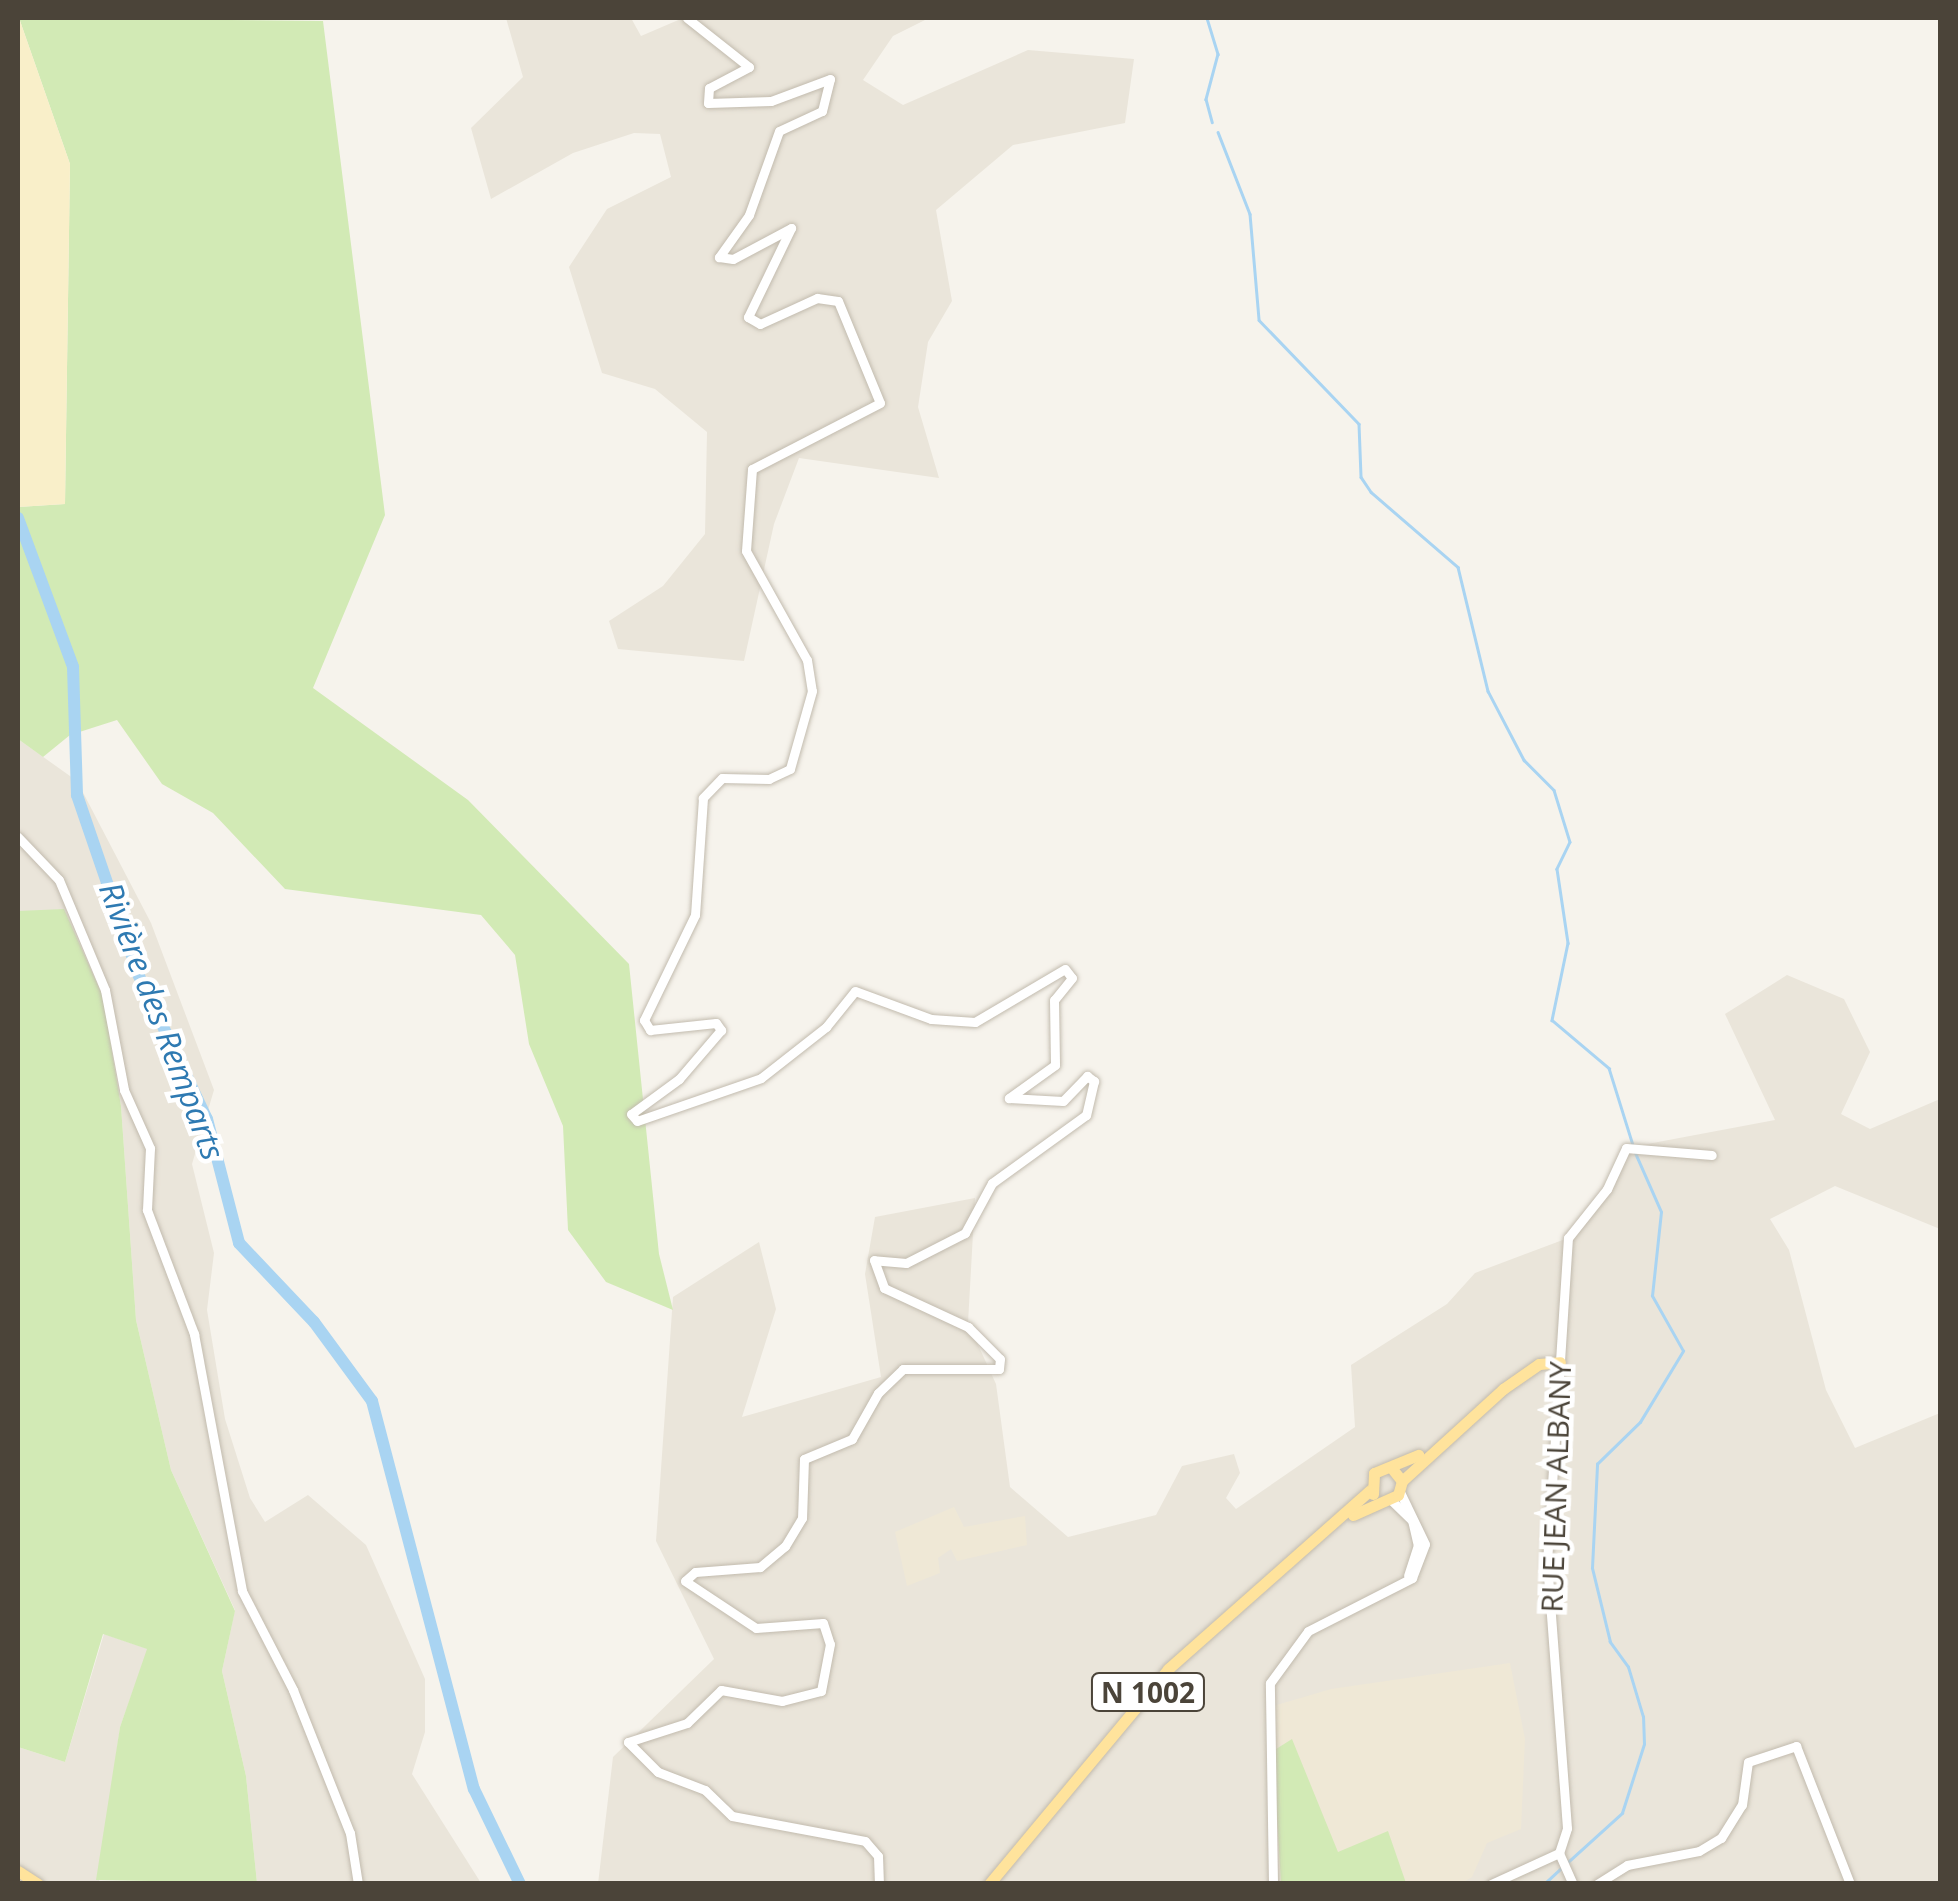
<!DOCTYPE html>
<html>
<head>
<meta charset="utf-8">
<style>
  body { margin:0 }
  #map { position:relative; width:1958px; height:1901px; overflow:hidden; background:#f6f3ec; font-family:"Open Sans",sans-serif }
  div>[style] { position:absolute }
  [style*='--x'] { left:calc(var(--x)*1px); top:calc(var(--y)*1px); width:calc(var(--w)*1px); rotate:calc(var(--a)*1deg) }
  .residential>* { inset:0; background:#eae5da }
  .education>* { inset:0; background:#efe8d6 }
  .green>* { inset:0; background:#d2eab5 }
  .sand>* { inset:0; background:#f9efc9 }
  .stream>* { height:2.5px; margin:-1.25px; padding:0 1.25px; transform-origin:1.25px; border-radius:1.25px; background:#a9d4f2 }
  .river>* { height:12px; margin:-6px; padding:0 6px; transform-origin:6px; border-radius:6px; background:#a9d4f2 }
  .roads { filter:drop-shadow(0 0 2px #c2bbae) drop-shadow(0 0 2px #c2bbae) }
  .minor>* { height:9px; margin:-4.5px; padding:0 4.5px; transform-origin:4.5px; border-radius:4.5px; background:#fff }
  .major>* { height:11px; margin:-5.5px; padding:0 5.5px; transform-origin:5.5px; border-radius:5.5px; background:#ffe39c }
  span { translate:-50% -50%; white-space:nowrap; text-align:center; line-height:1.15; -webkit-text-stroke:9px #fff; paint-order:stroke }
  .shield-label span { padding:2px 8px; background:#fff; border:2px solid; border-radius:8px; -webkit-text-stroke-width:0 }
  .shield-label { font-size:28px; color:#4b4439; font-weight:700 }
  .street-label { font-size:30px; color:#4b4439 }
  .water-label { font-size:32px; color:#2e7ab2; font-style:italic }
  .frame { position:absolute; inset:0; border:20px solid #4b4439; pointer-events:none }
</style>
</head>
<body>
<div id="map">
  <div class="residential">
    <div style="clip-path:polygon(506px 18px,631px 18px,641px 36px,683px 18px,929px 18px,893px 36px,863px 80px,903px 105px,1028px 50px,1134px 59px,1125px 123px,1013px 145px,936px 210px,952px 301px,928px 342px,918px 407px,939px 478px,799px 458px,774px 524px,744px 661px,618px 649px,609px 621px,663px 586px,705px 534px,707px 432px,655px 389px,602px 373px,569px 267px,607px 209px,671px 177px,660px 134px,634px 133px,573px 153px,491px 199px,471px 128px,523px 77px)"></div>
    <div style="clip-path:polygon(18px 739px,77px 781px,151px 923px,214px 1090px,192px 1164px,214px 1253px,207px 1310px,225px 1419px,250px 1498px,265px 1522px,308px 1495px,366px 1545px,425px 1679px,425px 1732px,412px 1774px,481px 1883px,257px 1883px,246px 1776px,222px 1671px,235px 1610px,171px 1470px,136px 1320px,121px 1106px,103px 997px,18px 911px)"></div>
    <div style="clip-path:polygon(1787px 975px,1844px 999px,1870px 1052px,1841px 1114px,1870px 1129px,1940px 1099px,1940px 1229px,1835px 1186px,1770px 1219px,1789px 1250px,1826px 1390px,1855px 1448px,1940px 1413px,1940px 1883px,598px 1884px,613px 1757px,714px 1659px,656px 1541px,673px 1297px,759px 1242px,776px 1309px,742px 1417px,881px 1377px,865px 1274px,875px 1217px,975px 1198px,968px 1323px,996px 1384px,1010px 1487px,1068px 1537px,1156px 1515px,1182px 1466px,1234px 1454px,1240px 1473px,1226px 1498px,1236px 1509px,1355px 1427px,1351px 1365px,1447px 1304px,1475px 1273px,1568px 1238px,1595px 1207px,1626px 1148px,1775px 1120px,1725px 1014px)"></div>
    <div style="clip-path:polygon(104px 1634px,148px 1649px,120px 1727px,99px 1883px,18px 1884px,18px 1747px,65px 1762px)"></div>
  </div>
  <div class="education">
    <div style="clip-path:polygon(954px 1507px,964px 1527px,1025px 1516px,1027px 1545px,957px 1561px,951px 1549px,938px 1558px,940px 1573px,907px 1586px,895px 1532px)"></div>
    <div style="clip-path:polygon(1510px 1663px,1525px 1739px,1521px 1829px,1487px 1843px,1472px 1877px,1462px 1883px,1280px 1883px,1270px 1707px,1331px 1689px)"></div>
  </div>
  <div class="green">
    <div style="clip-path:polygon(19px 18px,323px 21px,385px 515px,313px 688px,468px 800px,629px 964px,659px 1254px,673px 1310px,606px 1282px,568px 1230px,563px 1126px,529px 1044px,515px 955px,481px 915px,285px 889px,213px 813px,162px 784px,117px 720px,70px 735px,43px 757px,18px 739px,18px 507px,65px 504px,70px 164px)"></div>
    <div style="clip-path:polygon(64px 909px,103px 997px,121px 1106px,136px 1320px,171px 1470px,235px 1611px,222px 1671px,246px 1776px,257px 1883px,96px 1880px,120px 1727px,147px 1649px,103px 1634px,65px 1762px,18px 1747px,18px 911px)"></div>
    <div style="clip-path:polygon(1292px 1739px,1338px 1852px,1388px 1831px,1406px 1883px,1281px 1883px,1273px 1751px)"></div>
  </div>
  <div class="sand">
    <div style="clip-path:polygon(19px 18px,70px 164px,65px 504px,18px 507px)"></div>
  </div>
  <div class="stream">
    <div style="--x:1207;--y:18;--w:38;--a:73"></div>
    <div style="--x:1218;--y:54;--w:47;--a:104.9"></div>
    <div style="--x:1206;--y:99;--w:24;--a:75"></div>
    <div style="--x:1218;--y:132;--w:88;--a:68.7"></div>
    <div style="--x:1250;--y:214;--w:106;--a:85.1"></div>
    <div style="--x:1259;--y:320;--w:144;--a:46.1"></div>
    <div style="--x:1359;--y:424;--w:53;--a:87.8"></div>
    <div style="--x:1361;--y:477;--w:18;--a:56"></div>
    <div style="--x:1371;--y:492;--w:115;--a:40.8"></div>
    <div style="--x:1458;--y:567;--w:128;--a:76.4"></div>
    <div style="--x:1488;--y:691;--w:78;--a:62.4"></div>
    <div style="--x:1524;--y:760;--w:42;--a:45"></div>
    <div style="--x:1554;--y:790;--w:54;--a:72.9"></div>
    <div style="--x:1570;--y:842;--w:30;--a:116"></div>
    <div style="--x:1557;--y:869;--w:75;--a:81.5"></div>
    <div style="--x:1568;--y:943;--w:79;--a:101.7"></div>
    <div style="--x:1552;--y:1020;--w:75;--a:40.1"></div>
    <div style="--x:1609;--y:1068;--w:81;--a:72.7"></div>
    <div style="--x:1568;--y:1862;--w:73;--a:-42.2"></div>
    <div style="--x:1622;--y:1813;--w:72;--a:-72.3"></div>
    <div style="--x:1644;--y:1744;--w:27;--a:-92"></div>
    <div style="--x:1643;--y:1717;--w:52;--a:-106.7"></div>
    <div style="--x:1628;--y:1667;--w:31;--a:-126"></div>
    <div style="--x:1610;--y:1642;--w:76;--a:-103.7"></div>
    <div style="--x:1592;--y:1568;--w:104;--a:-87.2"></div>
    <div style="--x:1597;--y:1464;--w:60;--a:-44.3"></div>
    <div style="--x:1640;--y:1422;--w:83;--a:-58.8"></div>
    <div style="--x:1683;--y:1351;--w:63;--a:-119.4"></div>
    <div style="--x:1652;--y:1296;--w:84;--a:-83.9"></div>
    <div style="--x:1661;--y:1212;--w:64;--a:-113.8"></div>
    <div style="--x:1544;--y:1884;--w:25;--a:-43"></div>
  </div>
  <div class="river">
    <div style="--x:18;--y:518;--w:159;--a:69.7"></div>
    <div style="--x:73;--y:667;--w:128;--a:88.2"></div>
    <div style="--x:77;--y:795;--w:191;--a:71.1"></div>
    <div style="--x:139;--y:976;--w:158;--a:64.6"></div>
    <div style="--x:207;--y:1119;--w:128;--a:75.5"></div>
    <div style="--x:239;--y:1243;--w:109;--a:46.5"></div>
    <div style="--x:314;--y:1322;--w:98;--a:53.7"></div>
    <div style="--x:372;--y:1401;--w:401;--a:75.3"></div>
    <div style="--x:474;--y:1789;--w:106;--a:64.2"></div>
  </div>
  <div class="roads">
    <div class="minor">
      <div style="--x:687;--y:18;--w:79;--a:38.3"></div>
      <div style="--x:749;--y:67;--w:45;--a:152.3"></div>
      <div style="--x:709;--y:88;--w:15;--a:94"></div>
      <div style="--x:708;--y:103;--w:63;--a:-1.8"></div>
      <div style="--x:771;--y:101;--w:63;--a:-20.4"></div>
      <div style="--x:830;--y:79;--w:33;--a:104"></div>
      <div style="--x:822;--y:111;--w:47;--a:155.1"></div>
      <div style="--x:779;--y:131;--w:89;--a:109.7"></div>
      <div style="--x:749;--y:215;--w:52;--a:125.5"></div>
      <div style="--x:719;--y:257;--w:14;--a:8"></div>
      <div style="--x:733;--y:259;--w:66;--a:-28.1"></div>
      <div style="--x:791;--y:228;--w:99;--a:115.8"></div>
      <div style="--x:748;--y:317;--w:14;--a:30"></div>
      <div style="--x:760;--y:324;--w:63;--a:-24.5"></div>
      <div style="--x:817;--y:298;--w:21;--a:8"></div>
      <div style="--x:838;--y:301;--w:110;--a:67.6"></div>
      <div style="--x:880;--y:403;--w:144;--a:152.7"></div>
      <div style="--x:752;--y:469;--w:82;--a:94.2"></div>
      <div style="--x:746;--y:551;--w:125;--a:60.8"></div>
      <div style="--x:807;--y:660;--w:31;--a:81"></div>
      <div style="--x:812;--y:691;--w:81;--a:105.8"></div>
      <div style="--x:790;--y:769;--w:23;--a:155"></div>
      <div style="--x:769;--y:779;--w:47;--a:-178.8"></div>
      <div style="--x:722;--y:778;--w:28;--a:134"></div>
      <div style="--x:703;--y:798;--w:117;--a:93.9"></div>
      <div style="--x:695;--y:915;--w:117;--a:115.9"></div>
      <div style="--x:644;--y:1020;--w:12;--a:59"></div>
      <div style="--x:650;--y:1030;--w:66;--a:-6.1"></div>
      <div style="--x:716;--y:1023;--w:9;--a:54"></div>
      <div style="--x:721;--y:1030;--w:65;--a:130.6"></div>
      <div style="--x:679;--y:1079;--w:59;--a:143.9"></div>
      <div style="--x:631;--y:1114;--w:9;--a:49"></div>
      <div style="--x:637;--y:1121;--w:131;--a:-19.1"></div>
      <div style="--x:761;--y:1078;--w:83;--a:-38.1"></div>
      <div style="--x:826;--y:1027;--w:46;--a:-51.1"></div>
      <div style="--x:855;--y:991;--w:81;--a:20.2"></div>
      <div style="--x:931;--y:1019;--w:44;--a:3.9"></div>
      <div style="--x:975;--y:1022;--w:104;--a:-30.5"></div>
      <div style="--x:1065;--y:969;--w:11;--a:52"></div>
      <div style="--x:1072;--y:978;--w:28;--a:129"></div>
      <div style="--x:1054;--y:1000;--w:65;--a:89.1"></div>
      <div style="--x:1055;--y:1065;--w:57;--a:144.3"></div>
      <div style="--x:1009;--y:1098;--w:54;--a:3.2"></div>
      <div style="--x:1063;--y:1101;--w:35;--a:-46"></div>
      <div style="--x:1087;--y:1076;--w:9;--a:36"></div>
      <div style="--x:1094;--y:1081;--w:35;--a:103"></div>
      <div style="--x:1086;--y:1115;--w:116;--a:144.1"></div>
      <div style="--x:992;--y:1183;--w:57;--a:118.4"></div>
      <div style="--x:965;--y:1233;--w:66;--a:153"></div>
      <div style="--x:906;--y:1263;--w:32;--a:-175"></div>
      <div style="--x:874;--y:1260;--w:30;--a:70"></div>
      <div style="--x:884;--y:1288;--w:93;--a:24.9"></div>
      <div style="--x:968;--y:1327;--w:45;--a:45"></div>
      <div style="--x:1000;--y:1359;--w:10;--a:96"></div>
      <div style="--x:999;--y:1369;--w:96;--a:180"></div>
      <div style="--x:903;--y:1369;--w:35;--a:136"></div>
      <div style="--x:878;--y:1393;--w:53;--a:119.5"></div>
      <div style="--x:852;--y:1439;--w:52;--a:157.4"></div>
      <div style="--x:804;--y:1459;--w:59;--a:91.9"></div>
      <div style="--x:802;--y:1518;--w:33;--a:121"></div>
      <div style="--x:785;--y:1546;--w:33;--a:140"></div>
      <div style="--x:760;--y:1567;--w:65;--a:175.6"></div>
      <div style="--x:695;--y:1572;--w:13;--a:138"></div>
      <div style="--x:685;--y:1581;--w:85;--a:33.5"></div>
      <div style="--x:756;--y:1628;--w:67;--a:-4.3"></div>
      <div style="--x:823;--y:1623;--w:22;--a:72"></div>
      <div style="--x:830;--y:1644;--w:48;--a:100.8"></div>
      <div style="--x:821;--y:1691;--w:40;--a:165.6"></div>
      <div style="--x:782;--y:1701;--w:62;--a:-169.8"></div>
      <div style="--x:721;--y:1690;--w:47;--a:135.9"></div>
      <div style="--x:687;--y:1723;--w:62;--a:162.1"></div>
      <div style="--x:628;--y:1742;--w:42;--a:45"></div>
      <div style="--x:658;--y:1772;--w:50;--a:21"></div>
      <div style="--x:705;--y:1790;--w:37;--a:44"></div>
      <div style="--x:732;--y:1816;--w:135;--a:10.6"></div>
      <div style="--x:865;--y:1841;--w:20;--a:49"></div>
      <div style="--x:878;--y:1856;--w:28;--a:88"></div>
      <div style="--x:18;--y:837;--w:59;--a:46.4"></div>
      <div style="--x:59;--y:880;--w:119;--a:67.3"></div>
      <div style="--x:105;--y:990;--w:102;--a:79.2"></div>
      <div style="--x:124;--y:1090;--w:64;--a:65.9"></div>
      <div style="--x:150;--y:1148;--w:62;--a:92.8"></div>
      <div style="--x:147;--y:1210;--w:133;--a:69.2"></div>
      <div style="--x:194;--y:1334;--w:261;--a:79.4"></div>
      <div style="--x:242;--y:1591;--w:111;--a:62.7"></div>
      <div style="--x:293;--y:1690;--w:154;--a:68.3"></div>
      <div style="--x:350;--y:1833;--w:52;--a:81.1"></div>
      <div style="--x:1391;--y:1500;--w:29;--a:44"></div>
      <div style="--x:1412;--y:1520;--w:26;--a:77"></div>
      <div style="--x:1418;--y:1545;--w:32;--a:108"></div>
      <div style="--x:1559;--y:1853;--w:26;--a:-72"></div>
      <div style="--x:1567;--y:1828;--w:267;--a:-94.3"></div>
      <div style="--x:1547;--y:1562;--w:325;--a:-86.3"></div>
      <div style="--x:1568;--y:1238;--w:63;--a:-51.5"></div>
      <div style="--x:1607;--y:1189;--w:45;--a:-65.1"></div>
      <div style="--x:1626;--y:1148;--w:86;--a:4.7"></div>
      <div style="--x:1273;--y:1884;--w:201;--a:-90.9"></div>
      <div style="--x:1270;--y:1683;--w:64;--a:-53.8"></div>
      <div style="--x:1308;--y:1631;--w:117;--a:-27"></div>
      <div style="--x:1412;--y:1578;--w:36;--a:-69"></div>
      <div style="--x:1425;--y:1544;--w:58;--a:-115.7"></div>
      <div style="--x:1491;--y:1884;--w:75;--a:-24.5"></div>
      <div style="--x:1559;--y:1853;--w:34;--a:66"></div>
      <div style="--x:1597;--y:1884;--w:36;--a:-32"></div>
      <div style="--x:1627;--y:1865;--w:73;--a:-11"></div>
      <div style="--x:1699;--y:1851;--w:26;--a:-31"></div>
      <div style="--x:1721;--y:1838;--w:39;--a:-58"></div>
      <div style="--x:1742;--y:1805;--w:43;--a:-82.1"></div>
      <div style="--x:1748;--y:1762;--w:51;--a:-18.4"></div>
      <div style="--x:1796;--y:1746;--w:148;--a:68.6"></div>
    </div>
    <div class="major">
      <div style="--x:1402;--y:1481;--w:137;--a:-42.3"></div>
      <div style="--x:1503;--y:1389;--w:44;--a:-34.8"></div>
      <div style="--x:1539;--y:1364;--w:21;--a:-5"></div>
      <div style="--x:1373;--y:1494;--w:21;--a:-87"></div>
      <div style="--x:1374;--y:1473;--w:48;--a:-22.2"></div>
      <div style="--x:1353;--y:1515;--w:49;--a:-24"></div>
      <div style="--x:1398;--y:1495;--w:15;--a:-74"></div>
      <div style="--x:1402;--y:1481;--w:14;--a:-129"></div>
      <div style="--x:18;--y:1871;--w:24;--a:33"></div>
      <div style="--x:989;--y:1884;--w:280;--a:-50.2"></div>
      <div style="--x:1168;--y:1669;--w:270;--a:-41.5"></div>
    </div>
  </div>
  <div class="shield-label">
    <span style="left:1148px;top:1692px">N 1002</span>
  </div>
  <div class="street-label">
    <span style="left:1556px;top:1487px;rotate:-88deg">RUE JEAN ALBANY</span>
  </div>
  <div class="water-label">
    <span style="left:162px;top:1021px;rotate:69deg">Rivière des Remparts</span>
  </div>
  <div class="frame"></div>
</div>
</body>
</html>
